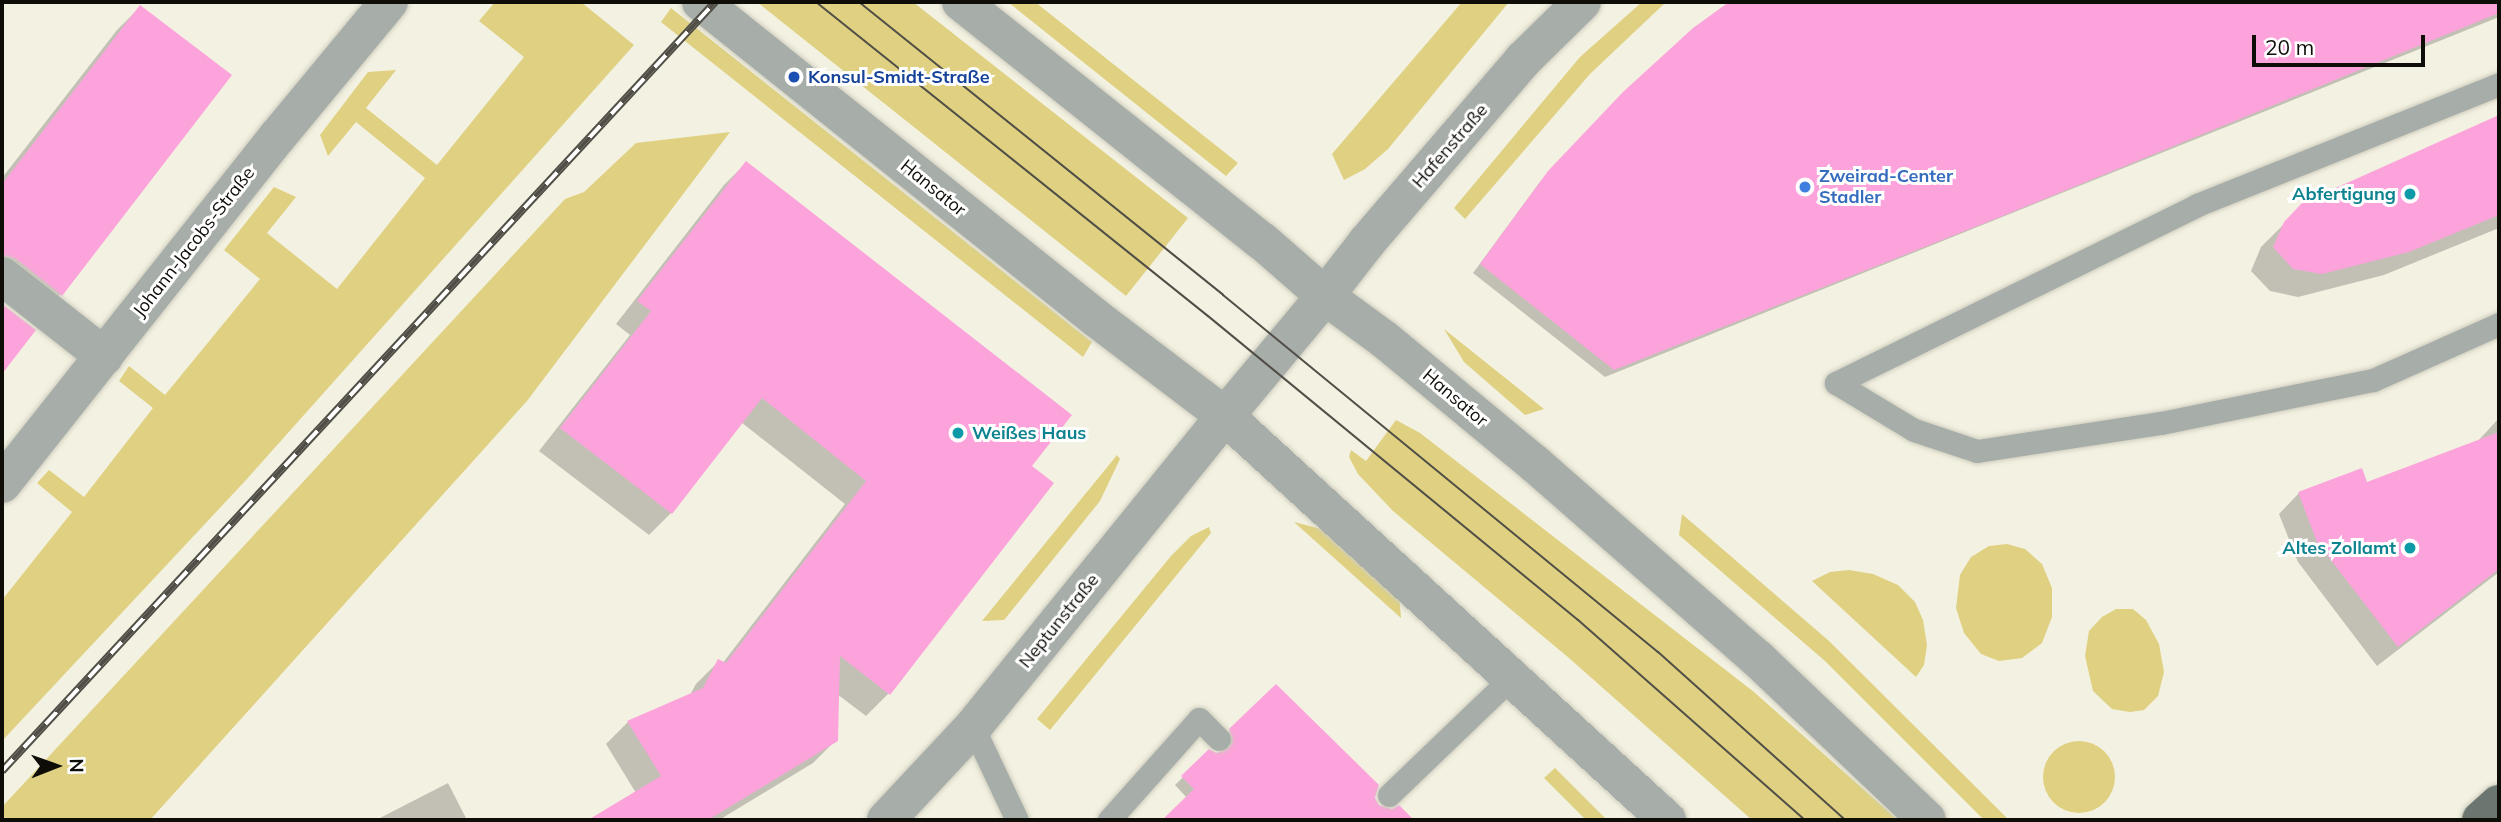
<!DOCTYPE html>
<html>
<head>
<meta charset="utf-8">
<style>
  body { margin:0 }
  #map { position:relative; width:2501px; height:822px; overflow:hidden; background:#f3f1e1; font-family:Mulish,sans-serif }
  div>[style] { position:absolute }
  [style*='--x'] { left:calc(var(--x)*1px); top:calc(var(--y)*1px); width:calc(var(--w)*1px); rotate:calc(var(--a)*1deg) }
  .green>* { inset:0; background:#dfd181 }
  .round { border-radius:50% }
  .shadow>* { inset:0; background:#0003 }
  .building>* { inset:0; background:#fca3db }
  .roads { filter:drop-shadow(0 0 2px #cecdbe) drop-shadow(0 0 2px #cecdbe) }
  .service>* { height:23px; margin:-11.5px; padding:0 11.5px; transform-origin:11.5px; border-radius:11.5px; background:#a7ada9 }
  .minor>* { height:38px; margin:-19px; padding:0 19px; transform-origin:19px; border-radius:19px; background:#a7ada9 }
  .tertiary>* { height:38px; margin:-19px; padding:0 19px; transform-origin:19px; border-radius:19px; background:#a7ada9 }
  .primary>* { height:38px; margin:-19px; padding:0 19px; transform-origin:19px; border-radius:19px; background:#6a766f }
  .tram>* { height:2px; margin:-1px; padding:0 1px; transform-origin:1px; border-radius:1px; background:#504e46 }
  .rail>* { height:8px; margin-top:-4px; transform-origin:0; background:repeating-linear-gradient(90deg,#fff 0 16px,#504e46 0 32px); box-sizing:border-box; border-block:2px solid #504e46 }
  .dots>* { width:19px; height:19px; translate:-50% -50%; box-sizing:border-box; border:4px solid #fff; border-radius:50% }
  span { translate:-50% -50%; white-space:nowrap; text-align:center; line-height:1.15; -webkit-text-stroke:6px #fff; paint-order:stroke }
  .transit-label { font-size:18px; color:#164399; font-weight:700 }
  .left { translate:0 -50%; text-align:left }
  .street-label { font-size:18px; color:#0e0d08 }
  .shop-label { font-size:18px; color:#366cbe; font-weight:700 }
  .culture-label { font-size:18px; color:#0d838f; font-weight:700 }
  .right { translate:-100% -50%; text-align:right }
  .frame { position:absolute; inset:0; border:4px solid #0e0d08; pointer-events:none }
  .north { position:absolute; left:21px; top:731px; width:70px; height:70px; -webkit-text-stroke:5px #fff; paint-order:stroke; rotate:89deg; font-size:19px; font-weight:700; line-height:28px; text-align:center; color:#0e0d08 }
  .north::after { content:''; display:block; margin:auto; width:24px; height:32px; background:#0e0d08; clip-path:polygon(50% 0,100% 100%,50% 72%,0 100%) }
  .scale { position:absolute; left:2252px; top:35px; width:173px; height:32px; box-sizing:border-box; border:4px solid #0e0d08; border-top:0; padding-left:9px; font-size:21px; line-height:24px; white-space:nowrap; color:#0e0d08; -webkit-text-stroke:5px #fff; paint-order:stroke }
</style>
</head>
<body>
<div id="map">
  <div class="green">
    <div style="clip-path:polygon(495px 2px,581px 2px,634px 45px,246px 480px,2px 741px,2px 600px,72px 512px,37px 483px,49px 470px,84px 497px,153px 408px,119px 381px,129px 366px,165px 395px,260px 279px,224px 250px,274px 187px,296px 197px,267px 233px,337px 289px,425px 178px,356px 122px,328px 156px,320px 135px,368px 72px,396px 70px,366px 108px,437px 165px,524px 57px,479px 21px)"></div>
    <div style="clip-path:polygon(757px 2px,913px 2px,1188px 218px,1126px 296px)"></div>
    <div style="clip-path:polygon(1008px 2px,1035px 2px,1238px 163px,1226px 176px)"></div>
    <div style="clip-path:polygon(1462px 2px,1509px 2px,1388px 149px,1365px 169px,1344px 180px,1332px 154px)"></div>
    <div style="clip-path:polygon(1642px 2px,1666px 2px,1590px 74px,1465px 219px,1454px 208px,1580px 57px)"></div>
    <div style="clip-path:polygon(671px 8px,1078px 331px,1092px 342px,1083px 357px,661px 22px)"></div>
    <div style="clip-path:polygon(730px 132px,527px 401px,150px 820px,2px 820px,2px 807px,565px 199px,584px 192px,636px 143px)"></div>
    <div style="clip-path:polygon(1444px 329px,1544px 409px,1525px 415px,1464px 362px)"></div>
    <div style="clip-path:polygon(1396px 420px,1420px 433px,1754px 692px,1898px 820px,1752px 820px,1569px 658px,1393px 511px,1358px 474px,1349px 457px,1351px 450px,1366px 461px)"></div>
    <div style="clip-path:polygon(1117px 455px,1120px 459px,1100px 501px,1004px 620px,982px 621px)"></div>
    <div style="clip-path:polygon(1682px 514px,1829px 641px,2009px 820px,1984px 820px,1825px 661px,1679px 535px)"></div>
    <div style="clip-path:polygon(1294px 522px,1321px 529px,1399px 593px,1401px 618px)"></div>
    <div style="clip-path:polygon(1209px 527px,1211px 533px,1050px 730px,1037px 719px,1171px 556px,1191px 536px)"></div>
    <div style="clip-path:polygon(2007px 544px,2025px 549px,2042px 564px,2052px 588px,2052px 617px,2042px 643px,2022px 658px,1999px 661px,1981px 654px,1964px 633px,1956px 608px,1960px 575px,1971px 557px,1989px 546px)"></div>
    <div style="clip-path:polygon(1849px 570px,1873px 574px,1898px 585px,1915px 602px,1923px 620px,1927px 645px,1924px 665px,1916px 677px,1812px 581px,1830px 572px)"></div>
    <div style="clip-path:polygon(2116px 609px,2133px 609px,2146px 620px,2159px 644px,2164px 672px,2158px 696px,2144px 710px,2130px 712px,2112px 709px,2093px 691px,2085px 656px,2089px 631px,2102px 617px)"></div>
    <div class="round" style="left:2043px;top:741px;width:72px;height:72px"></div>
    <div style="clip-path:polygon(1555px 768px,1607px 820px,1586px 820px,1544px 778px)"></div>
  </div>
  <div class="shadow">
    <div style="clip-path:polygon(1732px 2px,2499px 2px,2499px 17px,1605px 377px,1473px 273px,1540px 182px,1695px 29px)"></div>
    <div style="clip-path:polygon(140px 7px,61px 294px,38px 317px,2px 291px,2px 178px,117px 30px)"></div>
    <div style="clip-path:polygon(2499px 117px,2499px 228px,2384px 275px,2298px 297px,2270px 291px,2251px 271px,2261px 247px,2303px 205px)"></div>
    <div style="clip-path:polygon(746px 163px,1030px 467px,888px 694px,866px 716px,837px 694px,836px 740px,813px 763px,719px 820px,591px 820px,636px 793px,606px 744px,628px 722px,690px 695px,696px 684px,718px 662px,722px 664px,845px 504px,741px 422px,671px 513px,649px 535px,539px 451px,630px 335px,616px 324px,724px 185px)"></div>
    <div style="clip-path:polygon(2499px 418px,2499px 572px,2377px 666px,2298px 562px,2279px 514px,2299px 493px,2366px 484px,2477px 442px)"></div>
    <div style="clip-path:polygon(1276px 686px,1378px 807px,1392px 811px,1399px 807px,1412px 820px,1165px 820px,1187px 798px,1175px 785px,1210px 751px,1223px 755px,1226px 745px,1222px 739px)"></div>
    <div style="clip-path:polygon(448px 783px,467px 820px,376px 820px)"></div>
  </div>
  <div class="building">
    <div style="clip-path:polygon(1729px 2px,2499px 2px,2499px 13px,2000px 217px,1614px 370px,1480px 264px,1548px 171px,1623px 92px,1693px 28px)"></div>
    <div style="clip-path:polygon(140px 5px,232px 75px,62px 296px,16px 259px,2px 255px,2px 184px)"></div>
    <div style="clip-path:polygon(2499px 115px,2499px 215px,2409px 252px,2322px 274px,2293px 269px,2273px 247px,2284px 222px,2302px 203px)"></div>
    <div style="clip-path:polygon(746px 161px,1072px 415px,1032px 466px,1054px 483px,890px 695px,840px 656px,838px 741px,708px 820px,588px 820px,661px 776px,627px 721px,703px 688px,718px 659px,726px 663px,866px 481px,762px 398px,672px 514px,560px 428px,651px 311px,637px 301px)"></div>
    <div style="clip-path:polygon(2px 304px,36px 330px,2px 374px)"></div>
    <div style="clip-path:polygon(2499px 432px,2499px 569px,2398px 647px,2317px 542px,2298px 492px,2362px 468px,2367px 482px)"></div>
    <div style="clip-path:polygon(1276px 684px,1379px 785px,1375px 798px,1379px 805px,1392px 809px,1399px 805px,1414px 820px,1162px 820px,1194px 789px,1181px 776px,1209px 749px,1216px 753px,1228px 749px,1233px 742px,1229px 729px)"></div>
  </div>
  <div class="roads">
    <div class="service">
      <div style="--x:1836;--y:383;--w:402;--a:-26.2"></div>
      <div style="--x:2197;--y:205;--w:325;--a:-21.8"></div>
      <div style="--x:1836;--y:383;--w:91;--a:31.1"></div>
      <div style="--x:1914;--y:430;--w:66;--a:18.4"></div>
      <div style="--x:1977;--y:451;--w:186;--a:-8.7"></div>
      <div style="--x:2161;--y:423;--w:216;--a:-11.5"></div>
      <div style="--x:2373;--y:380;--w:138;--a:-24"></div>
      <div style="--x:973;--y:727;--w:103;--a:64.7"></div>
      <div style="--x:1389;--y:795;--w:168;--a:-43.8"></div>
      <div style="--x:1109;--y:820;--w:135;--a:-48.3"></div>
      <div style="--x:1199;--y:719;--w:28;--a:45"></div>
    </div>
    <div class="minor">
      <div style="--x:2;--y:276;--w:130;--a:38.1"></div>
      <div style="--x:1325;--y:296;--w:68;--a:-52.1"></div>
      <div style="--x:1367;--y:242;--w:241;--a:-49.4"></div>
      <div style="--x:1524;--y:59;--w:81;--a:-44.5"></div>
      <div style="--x:2;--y:484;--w:444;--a:-51.6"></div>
      <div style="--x:278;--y:136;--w:174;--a:-50.4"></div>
      <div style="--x:886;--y:820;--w:127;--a:-46.9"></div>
      <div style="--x:973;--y:727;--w:400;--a:-51"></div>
    </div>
    <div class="tertiary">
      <div style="--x:701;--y:2;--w:506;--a:38.66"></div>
      <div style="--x:1096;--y:318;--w:162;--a:37.2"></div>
      <div style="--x:1225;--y:416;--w:599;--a:42.43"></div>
      <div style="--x:961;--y:2;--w:384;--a:38.5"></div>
      <div style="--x:1262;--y:241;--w:84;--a:41.1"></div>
      <div style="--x:1325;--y:296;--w:74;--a:36.3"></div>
      <div style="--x:1385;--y:340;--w:195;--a:39.6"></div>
      <div style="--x:1535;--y:464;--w:296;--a:41.2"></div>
      <div style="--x:1758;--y:659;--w:233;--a:43.6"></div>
      <div style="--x:1225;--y:416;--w:156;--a:-50.2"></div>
    </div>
    <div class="primary">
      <div style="--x:2481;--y:820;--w:24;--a:-42"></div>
    </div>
  </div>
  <div class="tram">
    <div style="--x:816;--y:2;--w:502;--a:38.7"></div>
    <div style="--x:1208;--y:316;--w:479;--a:39.4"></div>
    <div style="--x:1578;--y:620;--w:303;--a:41.4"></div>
    <div style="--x:859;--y:2;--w:467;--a:38.8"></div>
    <div style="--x:1223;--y:295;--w:563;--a:39.38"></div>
    <div style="--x:1658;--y:652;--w:251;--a:41.9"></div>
  </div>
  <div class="rail">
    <div style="--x:2;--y:771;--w:1049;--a:-47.16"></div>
  </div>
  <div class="dots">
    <div style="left:794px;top:77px;background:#1a4fb4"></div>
    <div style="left:1805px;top:187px;background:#3f7fe0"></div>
    <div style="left:2410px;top:194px;background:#0f9aa8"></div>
    <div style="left:958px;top:433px;background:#0f9aa8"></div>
    <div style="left:2410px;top:548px;background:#0f9aa8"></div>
  </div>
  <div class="transit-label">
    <span class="left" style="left:808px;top:77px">Konsul-Smidt-Straße</span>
  </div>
  <div class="street-label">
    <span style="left:1450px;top:146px;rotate:-49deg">Hafenstraße</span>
    <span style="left:933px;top:188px;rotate:39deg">Hansator</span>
    <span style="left:194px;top:242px;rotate:-52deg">Johann-Jacobs-Straße</span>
    <span style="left:1455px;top:398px;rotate:40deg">Hansator</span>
    <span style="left:1059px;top:621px;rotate:-51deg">Neptunstraße</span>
  </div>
  <div class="shop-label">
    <span class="left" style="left:1819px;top:187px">Zweirad-Center<br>Stadler</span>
  </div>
  <div class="culture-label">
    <span class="right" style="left:2396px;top:194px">Abfertigung</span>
    <span class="left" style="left:972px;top:433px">Weißes Haus</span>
    <span class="right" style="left:2396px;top:548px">Altes Zollamt</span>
  </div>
  <div class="frame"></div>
  <div class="north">N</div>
  <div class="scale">20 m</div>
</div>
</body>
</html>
